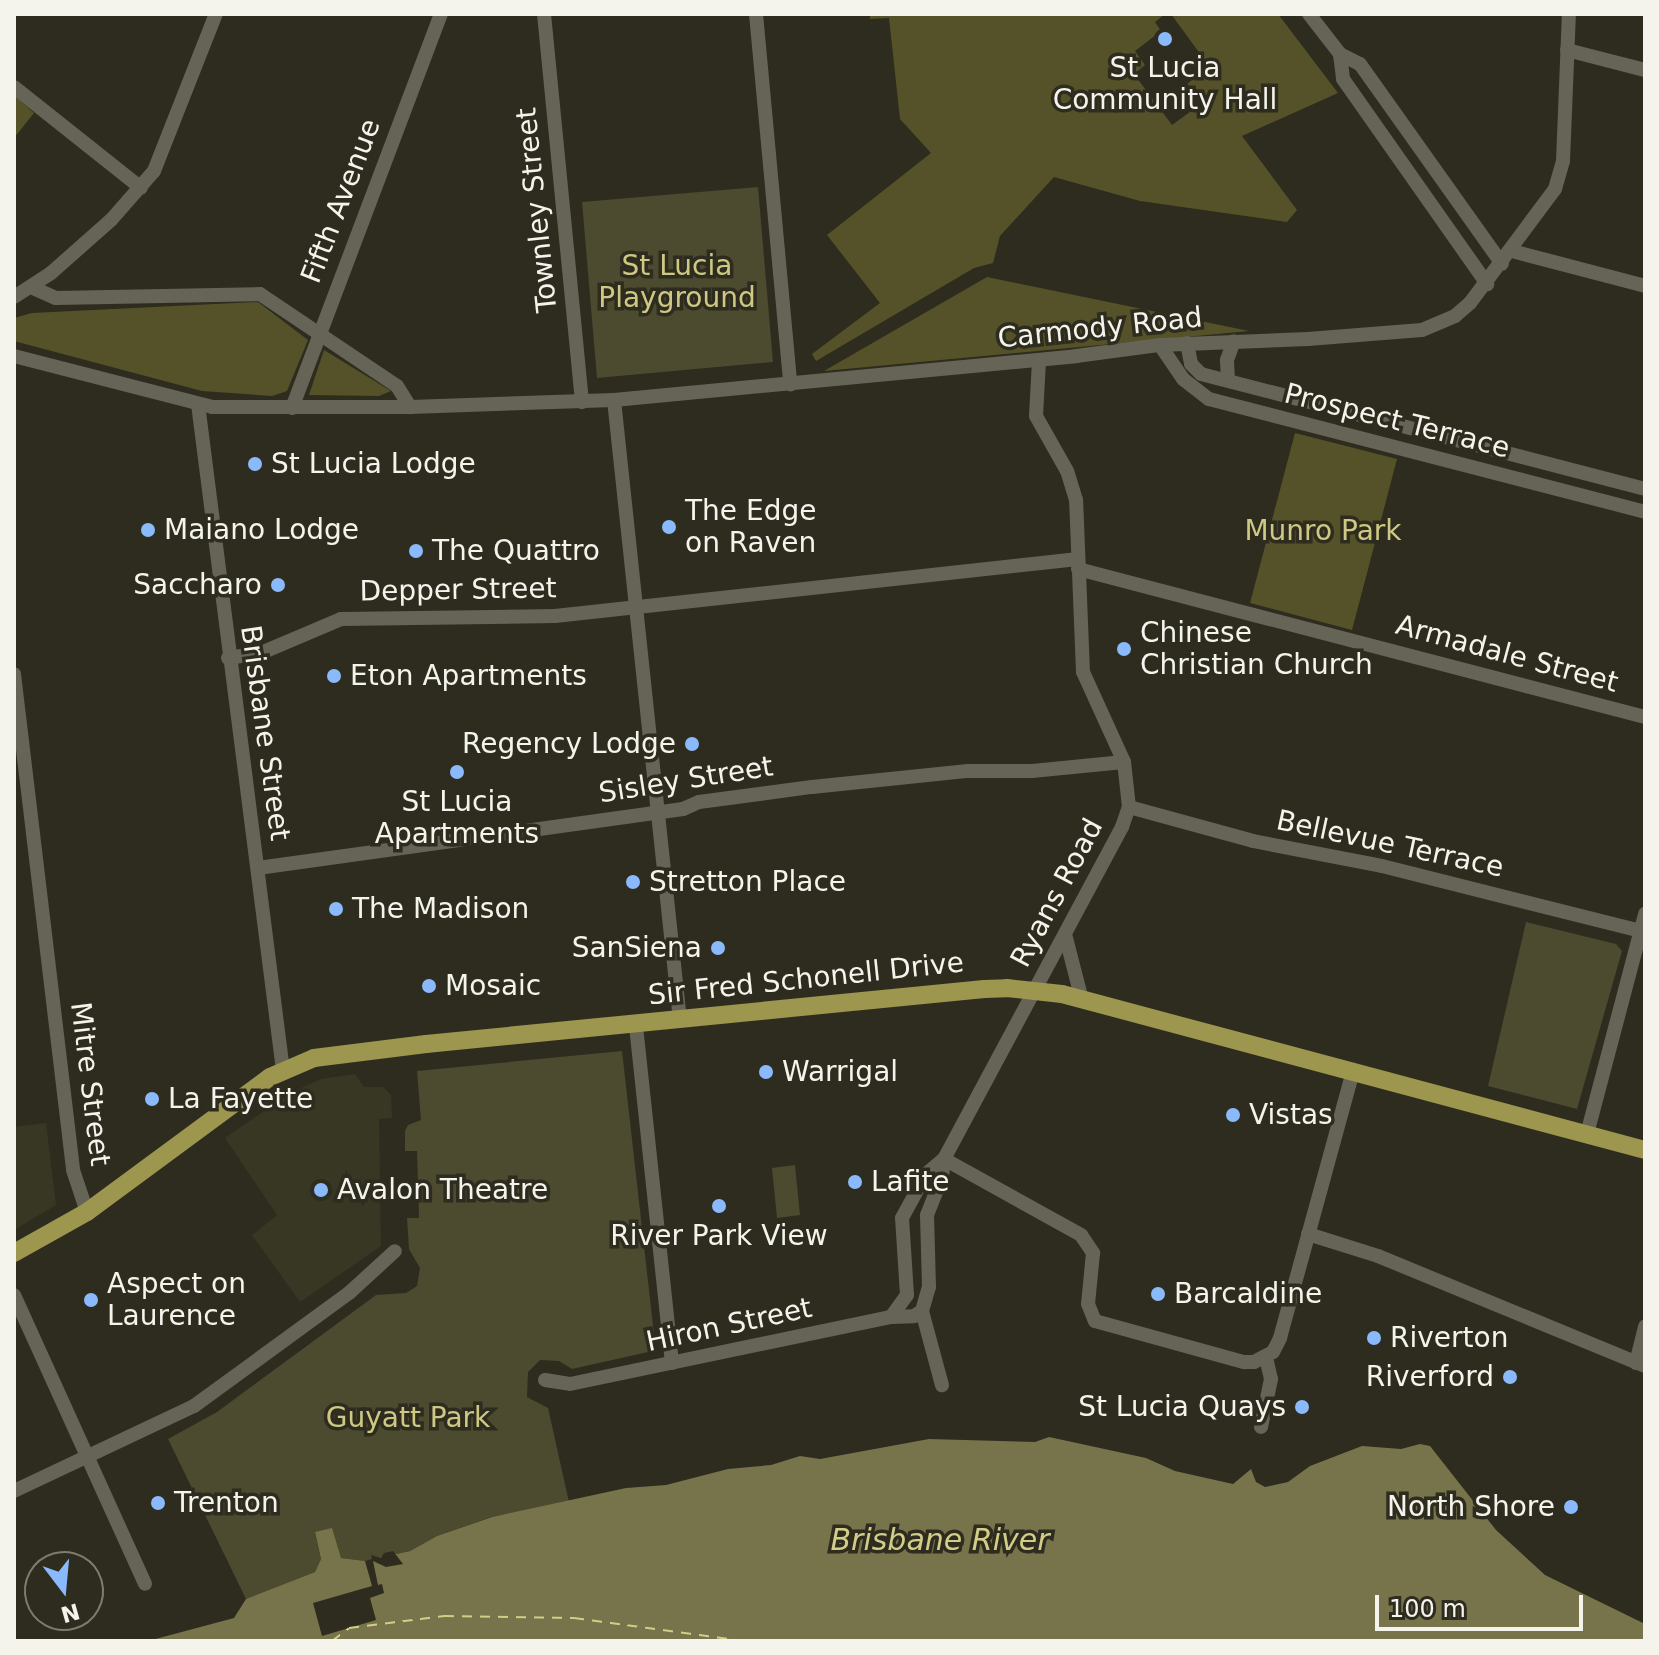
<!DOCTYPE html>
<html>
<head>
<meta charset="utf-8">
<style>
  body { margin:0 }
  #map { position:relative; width:1659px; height:1655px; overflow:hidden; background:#2d2c1f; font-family:"DejaVu Sans",sans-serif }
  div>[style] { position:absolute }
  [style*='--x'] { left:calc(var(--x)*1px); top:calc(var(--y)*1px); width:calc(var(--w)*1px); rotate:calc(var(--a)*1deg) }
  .built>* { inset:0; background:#383724 }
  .green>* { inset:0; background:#4c4a2f }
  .forest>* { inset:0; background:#555229 }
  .water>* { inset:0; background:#77734a }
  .pier>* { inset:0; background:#2d2c1f }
  .ferry>* { height:2px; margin-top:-1px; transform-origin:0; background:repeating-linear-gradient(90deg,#d3cd88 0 10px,transparent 0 18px) }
  .minor>* { height:14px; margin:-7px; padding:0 7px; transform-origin:7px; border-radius:7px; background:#656456 }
  .major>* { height:18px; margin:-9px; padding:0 9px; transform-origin:9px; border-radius:9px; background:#9d964e }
  .dots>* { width:22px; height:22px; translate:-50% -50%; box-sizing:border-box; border:4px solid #2d2c1f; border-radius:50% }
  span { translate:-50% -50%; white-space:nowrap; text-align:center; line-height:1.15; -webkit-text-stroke:7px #2d2c1f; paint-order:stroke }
  .poi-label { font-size:28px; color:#f5f4ec }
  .left { translate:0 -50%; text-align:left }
  .right { translate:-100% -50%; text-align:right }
  .street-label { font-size:28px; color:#f5f4ec }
  .park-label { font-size:28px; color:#cec883 }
  .water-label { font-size:30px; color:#d3cd88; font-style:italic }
  .frame { position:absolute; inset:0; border:16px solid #f5f4ec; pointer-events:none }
  .north { position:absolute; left:24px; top:1551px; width:80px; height:80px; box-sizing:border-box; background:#2d2c1f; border:2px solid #7d7c71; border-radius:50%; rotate:164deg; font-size:22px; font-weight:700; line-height:32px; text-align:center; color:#f5f4ec }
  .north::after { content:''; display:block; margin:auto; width:28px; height:36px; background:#8abafc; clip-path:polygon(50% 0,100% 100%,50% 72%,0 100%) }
  .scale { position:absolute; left:1375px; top:1595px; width:208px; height:36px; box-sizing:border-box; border:4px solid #f5f4ec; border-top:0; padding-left:10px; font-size:24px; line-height:28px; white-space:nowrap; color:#f5f4ec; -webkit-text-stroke:6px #2d2c1f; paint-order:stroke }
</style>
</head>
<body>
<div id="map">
  <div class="built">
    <div style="clip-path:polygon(355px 1074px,364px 1087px,383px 1087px,391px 1095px,392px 1118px,379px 1119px,381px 1246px,300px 1302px,252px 1235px,277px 1215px,225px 1138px,290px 1093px,321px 1079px)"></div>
    <div style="clip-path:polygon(46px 1123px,56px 1205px,14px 1230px,14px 1127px)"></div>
  </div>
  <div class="green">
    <div style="clip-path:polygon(758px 187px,773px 362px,597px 378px,582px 202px)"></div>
    <div style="clip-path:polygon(1526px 922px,1616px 944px,1622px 951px,1577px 1109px,1488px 1086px)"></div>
    <div style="clip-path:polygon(622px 1051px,655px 1343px,648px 1352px,572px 1369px,559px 1361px,540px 1360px,528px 1372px,527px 1397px,548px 1408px,569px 1502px,491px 1517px,437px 1536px,410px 1551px,365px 1561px,341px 1558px,315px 1533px,321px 1559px,315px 1572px,246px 1599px,168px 1439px,217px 1412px,376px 1295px,406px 1293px,417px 1286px,420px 1268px,409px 1249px,407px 1218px,419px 1218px,417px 1151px,405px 1151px,405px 1131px,408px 1125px,421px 1120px,417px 1071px)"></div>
    <div style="clip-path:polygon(795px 1165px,800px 1215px,777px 1218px,772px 1168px)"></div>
  </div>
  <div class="forest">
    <div style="clip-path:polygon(870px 14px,1165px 14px,1155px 22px,1161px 31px,1135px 51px,1145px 65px,1134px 74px,1172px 125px,1201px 104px,1187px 84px,1209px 66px,1171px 14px,1278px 14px,1338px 93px,1242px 136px,1297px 210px,1287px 222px,1140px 201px,1054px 177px,1000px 236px,993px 263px,974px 268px,816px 361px,812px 354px,880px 303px,827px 235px,931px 153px,900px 119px,889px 18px,870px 19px)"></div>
    <div style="clip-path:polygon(14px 95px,34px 113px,14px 138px)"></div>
    <div style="clip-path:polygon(987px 277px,1249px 331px,824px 371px)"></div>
    <div style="clip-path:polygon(258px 302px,308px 340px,287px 391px,272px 396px,202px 391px,14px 341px,14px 318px,32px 313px)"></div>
    <div style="clip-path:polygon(324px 350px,391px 391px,379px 396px,309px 395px)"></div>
    <div style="clip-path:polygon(1295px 433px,1397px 459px,1352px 630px,1250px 603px)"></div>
  </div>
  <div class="water">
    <div style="clip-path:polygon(1049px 1437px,1146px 1458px,1175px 1471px,1233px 1484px,1251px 1469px,1256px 1482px,1265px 1487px,1288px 1482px,1310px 1466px,1362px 1446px,1401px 1449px,1420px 1444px,1430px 1446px,1496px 1530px,1545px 1575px,1645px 1624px,1645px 1641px,148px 1641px,234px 1618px,246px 1599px,315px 1572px,321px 1559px,315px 1532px,332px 1528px,341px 1558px,365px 1561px,410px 1551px,437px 1536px,492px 1517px,626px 1488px,666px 1485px,728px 1469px,771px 1465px,800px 1456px,820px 1459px,929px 1439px,1035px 1442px)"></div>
  </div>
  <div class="pier">
    <div style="clip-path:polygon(393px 1551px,403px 1564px,386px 1567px,373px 1561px,378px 1585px,382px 1584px,384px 1593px,370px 1598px,376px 1620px,322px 1636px,313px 1603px,372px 1586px,365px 1561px,372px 1559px,371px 1555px,381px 1558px,384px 1553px)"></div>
  </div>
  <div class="ferry">
    <div style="--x:332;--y:1641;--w:21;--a:-37"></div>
    <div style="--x:349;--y:1628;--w:96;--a:-7.2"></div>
    <div style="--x:444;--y:1616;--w:130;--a:0.9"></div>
    <div style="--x:574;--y:1618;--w:173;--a:7.7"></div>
  </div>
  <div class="minor">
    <div style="--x:544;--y:14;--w:390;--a:84.4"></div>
    <div style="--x:756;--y:14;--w:372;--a:84.7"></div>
    <div style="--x:1309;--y:14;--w:51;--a:52.2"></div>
    <div style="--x:1340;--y:54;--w:22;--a:27"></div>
    <div style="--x:1360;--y:64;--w:245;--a:54.6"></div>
    <div style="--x:1567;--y:50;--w:81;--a:14.4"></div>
    <div style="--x:1340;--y:54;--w:25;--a:83"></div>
    <div style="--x:1343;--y:79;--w:251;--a:54.9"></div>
    <div style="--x:14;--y:87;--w:162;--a:38.5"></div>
    <div style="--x:1512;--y:251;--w:138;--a:14.7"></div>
    <div style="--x:31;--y:287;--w:27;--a:24"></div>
    <div style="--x:56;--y:298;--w:204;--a:-1.1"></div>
    <div style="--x:260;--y:294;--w:165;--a:33.9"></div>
    <div style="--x:397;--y:386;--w:25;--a:58"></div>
    <div style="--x:14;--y:297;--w:44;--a:-33"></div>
    <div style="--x:51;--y:273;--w:80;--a:-41.5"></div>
    <div style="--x:111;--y:220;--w:65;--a:-48.7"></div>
    <div style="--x:154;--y:171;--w:169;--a:-68.5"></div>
    <div style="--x:1187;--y:343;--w:21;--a:79"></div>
    <div style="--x:1191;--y:364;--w:14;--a:45"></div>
    <div style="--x:1201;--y:374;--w:459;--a:14.5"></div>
    <div style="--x:1160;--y:345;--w:41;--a:55.9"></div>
    <div style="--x:1183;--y:379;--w:33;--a:38"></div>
    <div style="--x:1209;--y:399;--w:450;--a:14.5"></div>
    <div style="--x:14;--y:356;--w:204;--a:14.4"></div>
    <div style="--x:212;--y:407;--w:198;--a:0"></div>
    <div style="--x:410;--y:407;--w:204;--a:-2"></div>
    <div style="--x:614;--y:400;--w:464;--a:-5.4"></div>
    <div style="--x:1076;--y:356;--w:85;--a:-7.5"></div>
    <div style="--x:1160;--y:345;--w:148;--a:-2.3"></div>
    <div style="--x:1308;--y:339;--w:114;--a:-4.5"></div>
    <div style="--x:1422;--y:330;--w:36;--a:-23"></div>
    <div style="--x:1455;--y:316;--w:20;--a:-41"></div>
    <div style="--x:1470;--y:303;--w:142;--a:-53.3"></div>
    <div style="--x:1555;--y:189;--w:29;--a:-74"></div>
    <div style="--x:1563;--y:161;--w:147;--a:-87.7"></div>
    <div style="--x:1228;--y:380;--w:20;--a:-93"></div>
    <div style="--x:1227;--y:360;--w:20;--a:-70"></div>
    <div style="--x:614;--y:400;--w:624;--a:83.93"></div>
    <div style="--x:198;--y:404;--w:671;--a:82.73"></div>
    <div style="--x:292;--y:408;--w:421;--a:-69.3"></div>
    <div style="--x:1078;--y:569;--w:586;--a:14.63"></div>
    <div style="--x:228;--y:658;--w:33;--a:-9"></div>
    <div style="--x:261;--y:653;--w:87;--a:-23"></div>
    <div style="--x:341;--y:619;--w:214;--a:-0.8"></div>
    <div style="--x:555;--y:616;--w:526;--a:-6.22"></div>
    <div style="--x:14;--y:674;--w:499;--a:83.2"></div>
    <div style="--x:73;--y:1170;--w:44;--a:71.6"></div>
    <div style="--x:1129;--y:807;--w:129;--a:15.3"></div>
    <div style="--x:1253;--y:841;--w:131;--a:11"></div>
    <div style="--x:1382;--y:866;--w:267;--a:14.1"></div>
    <div style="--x:258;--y:868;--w:429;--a:-7.9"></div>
    <div style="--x:683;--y:809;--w:17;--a:-24"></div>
    <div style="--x:699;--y:802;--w:114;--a:-7.6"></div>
    <div style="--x:812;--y:787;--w:157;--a:-5.9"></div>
    <div style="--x:968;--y:771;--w:64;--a:0"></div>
    <div style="--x:1032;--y:771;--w:92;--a:-5.6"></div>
    <div style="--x:1065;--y:934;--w:68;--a:75.6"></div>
    <div style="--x:636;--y:1026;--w:339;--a:83.9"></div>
    <div style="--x:1587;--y:1134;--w:228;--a:-75.2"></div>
    <div style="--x:944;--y:1159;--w:157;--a:29"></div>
    <div style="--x:1081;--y:1235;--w:22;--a:56"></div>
    <div style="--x:1093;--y:1253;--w:51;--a:95.6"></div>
    <div style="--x:1088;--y:1304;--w:18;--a:68"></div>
    <div style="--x:1095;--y:1321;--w:155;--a:15.4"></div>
    <div style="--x:1244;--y:1362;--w:10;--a:0"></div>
    <div style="--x:1254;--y:1362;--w:21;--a:-28"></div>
    <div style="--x:1273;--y:1352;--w:16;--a:-63"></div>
    <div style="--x:1280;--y:1338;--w:276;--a:-74.7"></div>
    <div style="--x:1308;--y:1234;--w:73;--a:17.4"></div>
    <div style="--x:1378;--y:1256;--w:289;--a:22.4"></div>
    <div style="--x:14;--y:1295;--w:317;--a:65.6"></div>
    <div style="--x:922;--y:1311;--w:25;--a:-74"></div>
    <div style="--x:929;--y:1287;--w:72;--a:-91.6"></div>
    <div style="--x:927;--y:1215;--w:41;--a:-68.5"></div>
    <div style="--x:942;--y:1177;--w:18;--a:-84"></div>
    <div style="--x:944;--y:1159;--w:377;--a:-61.8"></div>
    <div style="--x:1122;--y:827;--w:21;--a:-71"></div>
    <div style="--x:1129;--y:807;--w:45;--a:-96.3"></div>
    <div style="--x:1124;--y:762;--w:99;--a:-114.5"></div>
    <div style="--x:1083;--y:672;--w:172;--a:-92.3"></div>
    <div style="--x:1076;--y:500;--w:30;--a:-107"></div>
    <div style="--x:1067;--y:471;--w:63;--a:-119.4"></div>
    <div style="--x:1036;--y:416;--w:56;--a:-86.9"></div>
    <div style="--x:922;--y:1311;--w:77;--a:74.9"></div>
    <div style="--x:891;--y:1317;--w:27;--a:-54"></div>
    <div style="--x:907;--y:1295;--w:77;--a:-93.7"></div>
    <div style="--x:902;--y:1218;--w:50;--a:-61.4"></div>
    <div style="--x:926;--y:1174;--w:23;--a:-40"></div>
    <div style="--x:1636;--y:1363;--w:38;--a:-76"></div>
    <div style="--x:545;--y:1380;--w:25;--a:9"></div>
    <div style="--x:570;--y:1384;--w:328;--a:-11.8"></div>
    <div style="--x:891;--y:1317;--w:23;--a:-2"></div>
    <div style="--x:914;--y:1316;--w:9;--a:-32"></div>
    <div style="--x:1261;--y:1427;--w:49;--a:-78.2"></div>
    <div style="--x:1271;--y:1379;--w:22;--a:-103"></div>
    <div style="--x:14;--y:1491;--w:199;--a:-25.3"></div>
    <div style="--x:194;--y:1406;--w:192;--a:-36.1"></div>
    <div style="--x:349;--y:1293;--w:62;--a:-42.4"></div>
  </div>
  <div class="major">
    <div style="--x:14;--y:1253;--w:84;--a:-29.3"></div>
    <div style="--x:87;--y:1212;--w:227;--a:-36.4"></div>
    <div style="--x:270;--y:1077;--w:48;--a:-23.4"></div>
    <div style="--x:314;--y:1058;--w:113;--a:-7.1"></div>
    <div style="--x:426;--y:1044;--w:561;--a:-5.63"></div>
    <div style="--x:984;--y:989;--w:23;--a:-2"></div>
    <div style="--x:1007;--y:988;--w:55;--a:6.2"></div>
    <div style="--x:1062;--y:994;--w:604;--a:14.98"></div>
  </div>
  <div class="dots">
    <div style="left:1165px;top:39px;background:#8abafc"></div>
    <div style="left:255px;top:464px;background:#8abafc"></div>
    <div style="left:669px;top:527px;background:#8abafc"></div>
    <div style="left:148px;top:530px;background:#8abafc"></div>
    <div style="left:416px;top:551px;background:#8abafc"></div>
    <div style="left:278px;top:585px;background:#8abafc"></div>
    <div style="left:1124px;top:649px;background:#8abafc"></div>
    <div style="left:334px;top:676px;background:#8abafc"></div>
    <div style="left:692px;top:744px;background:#8abafc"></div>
    <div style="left:457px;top:772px;background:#8abafc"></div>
    <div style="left:633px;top:882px;background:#8abafc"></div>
    <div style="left:336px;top:909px;background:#8abafc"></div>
    <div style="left:718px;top:948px;background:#8abafc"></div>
    <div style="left:429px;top:986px;background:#8abafc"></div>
    <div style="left:766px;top:1072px;background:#8abafc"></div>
    <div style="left:152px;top:1099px;background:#8abafc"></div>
    <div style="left:1233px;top:1115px;background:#8abafc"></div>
    <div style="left:855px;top:1182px;background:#8abafc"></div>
    <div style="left:321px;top:1190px;background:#8abafc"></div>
    <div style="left:719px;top:1206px;background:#8abafc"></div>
    <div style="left:1158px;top:1294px;background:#8abafc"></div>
    <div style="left:91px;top:1300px;background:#8abafc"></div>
    <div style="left:1374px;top:1338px;background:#8abafc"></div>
    <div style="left:1510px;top:1377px;background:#8abafc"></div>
    <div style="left:1302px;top:1407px;background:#8abafc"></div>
    <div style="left:158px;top:1503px;background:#8abafc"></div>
    <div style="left:1571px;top:1507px;background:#8abafc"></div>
  </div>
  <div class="poi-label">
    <span style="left:1165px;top:84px">St Lucia<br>Community Hall</span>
    <span class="left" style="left:271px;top:464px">St Lucia Lodge</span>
    <span class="left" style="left:685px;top:527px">The Edge<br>on Raven</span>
    <span class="left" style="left:164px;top:530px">Maiano Lodge</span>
    <span class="left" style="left:432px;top:551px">The Quattro</span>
    <span class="right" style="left:262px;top:585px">Saccharo</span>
    <span class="left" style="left:1140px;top:649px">Chinese<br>Christian Church</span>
    <span class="left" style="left:350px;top:676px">Eton Apartments</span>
    <span class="right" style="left:676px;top:744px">Regency Lodge</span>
    <span style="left:457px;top:818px">St Lucia<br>Apartments</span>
    <span class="left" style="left:649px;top:882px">Stretton Place</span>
    <span class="left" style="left:352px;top:909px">The Madison</span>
    <span class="right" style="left:702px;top:948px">SanSiena</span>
    <span class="left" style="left:445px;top:986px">Mosaic</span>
    <span class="left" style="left:782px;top:1072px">Warrigal</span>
    <span class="left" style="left:168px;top:1099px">La Fayette</span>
    <span class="left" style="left:1249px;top:1115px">Vistas</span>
    <span class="left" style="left:871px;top:1182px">Lafite</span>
    <span class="left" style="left:337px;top:1190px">Avalon Theatre</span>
    <span style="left:719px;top:1236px">River Park View</span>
    <span class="left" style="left:107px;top:1300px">Aspect on<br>Laurence</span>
    <span class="left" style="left:1174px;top:1294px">Barcaldine</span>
    <span class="left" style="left:1390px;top:1338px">Riverton</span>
    <span class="right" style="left:1494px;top:1377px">Riverford</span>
    <span class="right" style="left:1286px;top:1407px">St Lucia Quays</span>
    <span class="left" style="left:174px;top:1503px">Trenton</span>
    <span class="right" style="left:1555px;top:1507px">North Shore</span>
  </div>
  <div class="street-label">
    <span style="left:341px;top:201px;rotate:-69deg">Fifth Avenue</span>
    <span style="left:537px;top:210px;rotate:-96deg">Townley Street</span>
    <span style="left:1100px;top:328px;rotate:-6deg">Carmody Road</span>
    <span style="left:1397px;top:421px;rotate:14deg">Prospect Terrace</span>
    <span style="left:458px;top:590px;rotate:-1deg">Depper Street</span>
    <span style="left:1507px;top:654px;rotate:15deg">Armadale Street</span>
    <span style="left:265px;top:733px;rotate:82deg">Brisbane Street</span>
    <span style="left:686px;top:780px;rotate:-9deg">Sisley Street</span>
    <span style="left:1390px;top:844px;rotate:12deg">Bellevue Terrace</span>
    <span style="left:1057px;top:893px;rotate:-62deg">Ryans Road</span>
    <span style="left:806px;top:979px;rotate:-6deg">Sir Fred Schonell Drive</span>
    <span style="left:90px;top:1084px;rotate:83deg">Mitre Street</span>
    <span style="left:729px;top:1325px;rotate:-12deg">Hiron Street</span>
  </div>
  <div class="park-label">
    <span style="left:677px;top:282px">St Lucia<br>Playground</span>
    <span style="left:1323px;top:531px">Munro Park</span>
    <span style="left:408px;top:1418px">Guyatt Park</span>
  </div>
  <div class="water-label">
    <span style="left:940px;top:1540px">Brisbane River</span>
  </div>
  <div class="frame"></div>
  <div class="north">N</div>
  <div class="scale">100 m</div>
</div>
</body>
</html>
